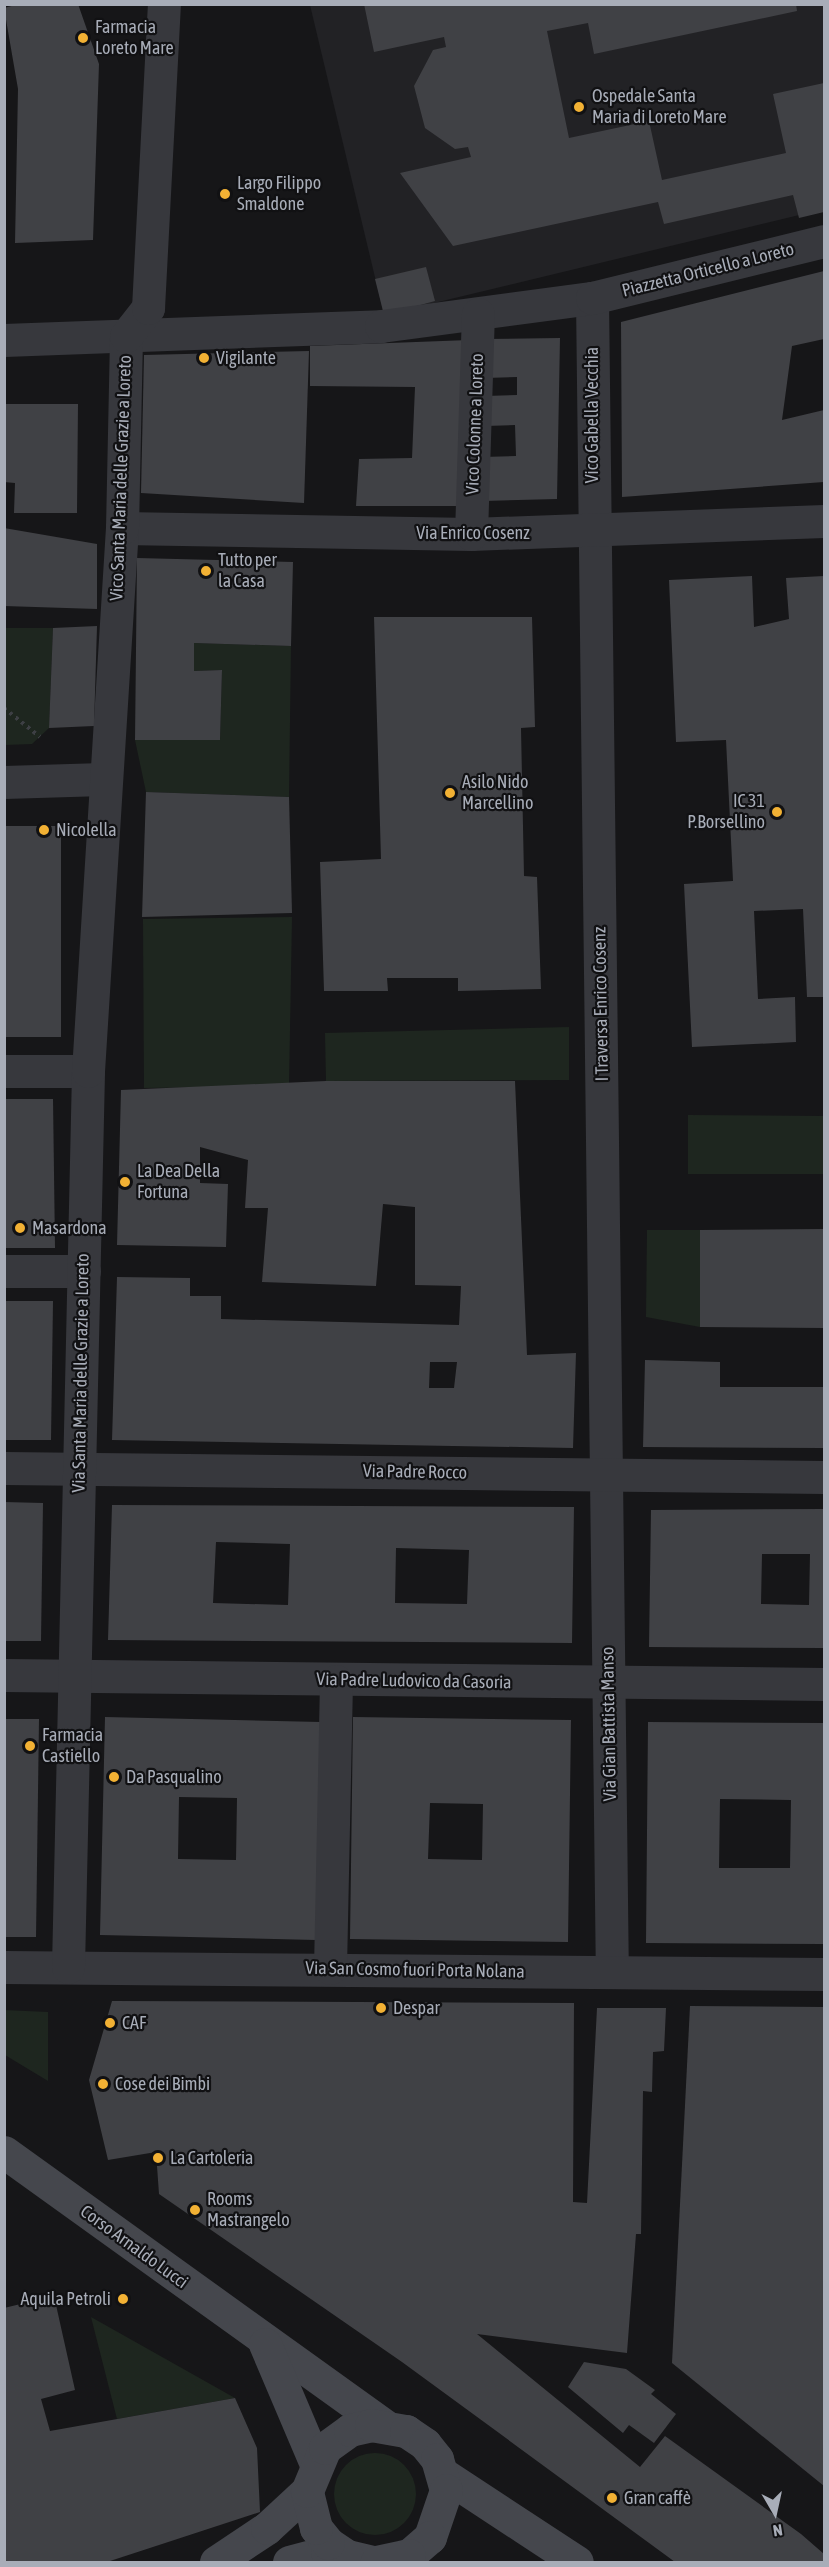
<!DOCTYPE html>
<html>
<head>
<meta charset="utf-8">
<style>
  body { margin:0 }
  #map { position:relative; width:829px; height:2567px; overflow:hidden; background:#161618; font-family:"Asap Condensed",sans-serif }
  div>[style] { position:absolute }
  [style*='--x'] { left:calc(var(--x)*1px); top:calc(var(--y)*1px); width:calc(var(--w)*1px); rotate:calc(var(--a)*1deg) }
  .built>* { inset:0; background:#222225 }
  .green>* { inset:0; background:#1e261f }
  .round { border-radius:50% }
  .building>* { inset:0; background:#404145 }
  .path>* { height:4px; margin-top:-2px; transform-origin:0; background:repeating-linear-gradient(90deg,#3d3f44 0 3px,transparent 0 7.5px) }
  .street>* { height:33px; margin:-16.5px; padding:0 16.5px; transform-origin:16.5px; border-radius:16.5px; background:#37383d }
  .secondary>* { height:33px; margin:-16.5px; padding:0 16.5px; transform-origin:16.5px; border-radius:16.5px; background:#45474d }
  .dots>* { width:16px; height:16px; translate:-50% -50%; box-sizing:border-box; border:3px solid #111113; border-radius:50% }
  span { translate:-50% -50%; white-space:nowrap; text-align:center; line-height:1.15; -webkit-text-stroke:4.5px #111113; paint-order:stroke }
  .poi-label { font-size:18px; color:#a8adb8 }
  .left { translate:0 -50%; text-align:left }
  .right { translate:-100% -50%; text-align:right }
  .street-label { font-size:18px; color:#a8adb8 }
  .frame { position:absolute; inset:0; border:6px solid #a8adb8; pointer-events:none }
  .north { position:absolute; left:745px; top:2483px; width:60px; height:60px; -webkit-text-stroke:4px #111113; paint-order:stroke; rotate:171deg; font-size:16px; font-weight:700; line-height:24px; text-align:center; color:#a8adb8 }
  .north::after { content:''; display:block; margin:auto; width:21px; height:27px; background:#a8adb8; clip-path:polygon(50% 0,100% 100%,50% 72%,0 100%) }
</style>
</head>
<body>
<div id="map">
  <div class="built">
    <div style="clip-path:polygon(310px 5px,824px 5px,824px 209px,384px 315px)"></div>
  </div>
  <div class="green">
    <div style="clip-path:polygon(5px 628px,53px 628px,49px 728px,32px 744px,5px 745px)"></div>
    <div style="clip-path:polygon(194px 643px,291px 646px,289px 797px,146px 792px,135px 740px,220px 740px,222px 670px,194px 671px)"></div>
    <div style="clip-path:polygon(292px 917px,289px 1086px,144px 1088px,143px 919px)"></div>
    <div style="clip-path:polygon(569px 1027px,569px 1080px,326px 1081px,325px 1033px)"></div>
    <div style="clip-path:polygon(688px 1115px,824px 1116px,824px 1174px,688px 1174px)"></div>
    <div style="clip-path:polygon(647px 1230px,700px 1230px,700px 1327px,646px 1317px)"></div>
    <div style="clip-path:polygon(4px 2010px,48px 2012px,48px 2081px,5px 2055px)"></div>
    <div style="clip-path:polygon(91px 2317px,235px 2398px,117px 2419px)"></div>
    <div class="round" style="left:334px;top:2453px;width:82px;height:82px"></div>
  </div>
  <div class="building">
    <div style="clip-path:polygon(19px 4px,78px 4px,99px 64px,93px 240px,15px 243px,18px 89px,4px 8px)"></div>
    <div style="clip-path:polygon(364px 4px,796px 4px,797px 11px,594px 54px,588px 23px,547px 31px,569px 138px,649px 121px,662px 180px,786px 153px,773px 94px,824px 83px,824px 212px,799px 218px,793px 195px,664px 224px,658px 202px,453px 246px,400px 173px,471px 157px,468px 147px,455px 149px,425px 128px,414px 86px,433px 50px,446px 47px,444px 37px,374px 52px)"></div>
    <div style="clip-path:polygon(426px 267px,435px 301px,384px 315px,375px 279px)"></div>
    <div style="clip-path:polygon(824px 271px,824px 339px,792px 346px,782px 420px,824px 410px,824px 482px,622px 497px,621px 322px)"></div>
    <div style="clip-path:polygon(560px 338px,557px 499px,483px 501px,482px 457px,516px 456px,515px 425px,485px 426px,485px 396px,517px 395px,517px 377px,485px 378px,484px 339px)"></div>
    <div style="clip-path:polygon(469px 340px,460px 506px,356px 506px,359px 459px,412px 458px,415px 387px,310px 386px,310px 346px)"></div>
    <div style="clip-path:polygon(309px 351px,304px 503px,141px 493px,144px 355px)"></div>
    <div style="clip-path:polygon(4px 404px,78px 404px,77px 513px,14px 513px,15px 483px,4px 482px)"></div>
    <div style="clip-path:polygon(4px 528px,97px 544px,97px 609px,4px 606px)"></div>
    <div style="clip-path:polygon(137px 558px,293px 562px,291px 646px,194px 643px,194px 671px,222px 670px,220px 740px,135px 740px)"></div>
    <div style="clip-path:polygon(752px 576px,754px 627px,789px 619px,786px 578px,824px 576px,824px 997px,807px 997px,803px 909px,754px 911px,758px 999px,795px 997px,796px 1042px,692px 1047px,684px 884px,733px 881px,726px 740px,676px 742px,669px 580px)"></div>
    <div style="clip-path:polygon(374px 617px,532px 617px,535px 727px,521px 728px,524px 876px,537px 877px,541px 989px,458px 991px,458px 978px,387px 978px,388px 991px,324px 991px,320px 862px,381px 859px)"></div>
    <div style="clip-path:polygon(97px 626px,94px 726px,49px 728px,53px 628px)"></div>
    <div style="clip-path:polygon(146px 792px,289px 797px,292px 913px,142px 917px)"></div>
    <div style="clip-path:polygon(4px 826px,61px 826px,61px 1037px,4px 1037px)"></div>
    <div style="clip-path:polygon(evenodd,326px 1081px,515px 1081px,527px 1355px,576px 1353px,573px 1448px,112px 1440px,117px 1277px,190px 1278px,190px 1296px,221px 1296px,221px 1319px,459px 1325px,461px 1286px,415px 1285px,415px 1207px,383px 1204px,376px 1286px,262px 1282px,268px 1208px,245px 1208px,248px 1160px,200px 1147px,200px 1183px,228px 1184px,226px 1247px,117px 1245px,121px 1090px,326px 1081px,430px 1362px,457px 1362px,454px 1388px,429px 1388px,430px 1362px)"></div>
    <div style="clip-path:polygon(4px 1099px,53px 1099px,55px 1248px,4px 1248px)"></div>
    <div style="clip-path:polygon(824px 1229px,824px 1328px,700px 1327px,700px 1230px)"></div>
    <div style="clip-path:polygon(4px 1301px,53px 1301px,51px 1440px,4px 1440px)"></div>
    <div style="clip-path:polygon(645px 1360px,720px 1362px,720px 1387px,824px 1387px,824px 1448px,643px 1447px)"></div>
    <div style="clip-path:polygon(4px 1502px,43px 1503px,41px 1641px,4px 1641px)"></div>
    <div style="clip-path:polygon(evenodd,112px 1505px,574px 1507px,572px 1643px,108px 1640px,112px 1505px,216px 1542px,290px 1544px,288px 1605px,213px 1603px,216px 1542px,112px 1505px,396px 1548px,469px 1550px,467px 1604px,395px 1603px,396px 1548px)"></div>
    <div style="clip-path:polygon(evenodd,824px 1509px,824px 1648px,649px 1647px,651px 1510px,824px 1509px,762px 1554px,810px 1554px,809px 1605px,761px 1604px,762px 1554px)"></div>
    <div style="clip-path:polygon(evenodd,105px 1717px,321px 1722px,316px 1940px,100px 1935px,105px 1717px,179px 1797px,237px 1798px,236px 1860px,178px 1859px,179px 1797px)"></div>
    <div style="clip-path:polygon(evenodd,353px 1717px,571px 1720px,568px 1942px,350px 1939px,353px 1717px,430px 1803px,483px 1804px,482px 1860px,428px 1859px,430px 1803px)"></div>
    <div style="clip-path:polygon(4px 1719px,39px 1719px,36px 1937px,4px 1937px)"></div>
    <div style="clip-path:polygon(evenodd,648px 1722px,824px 1723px,824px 1944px,646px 1943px,648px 1722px,720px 1799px,791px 1800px,790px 1868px,719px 1868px,720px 1799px)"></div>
    <div style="clip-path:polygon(112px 2001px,574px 2003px,573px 2202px,587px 2203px,597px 2008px,666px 2008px,664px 2051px,653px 2052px,652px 2092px,643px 2091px,641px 2234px,636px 2234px,627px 2353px,477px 2334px,640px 2467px,665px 2436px,801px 2534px,824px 2554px,824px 2562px,675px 2562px,402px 2362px,159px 2194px,156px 2152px,108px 2160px,89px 2080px)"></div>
    <div style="clip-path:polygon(690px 2006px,824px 2007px,824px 2486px,672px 2363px)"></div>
    <div style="clip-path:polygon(54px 2296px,75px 2390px,41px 2399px,50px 2431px,235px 2398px,257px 2448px,260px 2512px,107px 2562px,4px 2562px,4px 2308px)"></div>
    <div style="clip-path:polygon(584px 2362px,626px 2369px,655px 2390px,651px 2394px,676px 2414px,654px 2443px,629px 2425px,623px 2433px,568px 2387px)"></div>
  </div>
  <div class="path">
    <div style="--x:4;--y:708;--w:46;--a:38.9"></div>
  </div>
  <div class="street">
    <div style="--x:592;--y:298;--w:1674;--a:89.32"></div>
    <div style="--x:4;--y:340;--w:377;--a:-2.1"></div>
    <div style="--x:381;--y:326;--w:213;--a:-7.6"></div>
    <div style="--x:592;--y:298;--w:239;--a:-13.8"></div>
    <div style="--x:122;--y:528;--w:349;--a:1"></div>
    <div style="--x:471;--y:534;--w:353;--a:-2.1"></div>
    <div style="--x:471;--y:534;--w:220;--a:-88.2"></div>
    <div style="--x:4;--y:782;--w:99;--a:-1.7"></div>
    <div style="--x:4;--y:1071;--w:84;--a:0"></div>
    <div style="--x:4;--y:1271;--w:80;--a:0"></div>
    <div style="--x:4;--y:1468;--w:820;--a:0.63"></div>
    <div style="--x:4;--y:1675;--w:820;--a:0.63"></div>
    <div style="--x:4;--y:1967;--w:820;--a:0.49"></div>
    <div style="--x:68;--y:1967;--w:896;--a:-88.72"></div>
    <div style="--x:88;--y:1071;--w:544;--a:-86.42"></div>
    <div style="--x:122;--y:528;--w:192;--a:-88.8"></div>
    <div style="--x:126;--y:336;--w:36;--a:-52"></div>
    <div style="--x:148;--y:308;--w:304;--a:-87"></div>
    <div style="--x:330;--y:1968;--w:287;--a:-88.8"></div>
  </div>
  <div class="secondary">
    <div style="--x:4;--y:2152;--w:469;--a:35.7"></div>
    <div style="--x:265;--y:2344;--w:128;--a:67"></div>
    <div style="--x:443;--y:2474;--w:160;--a:33.3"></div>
    <div style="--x:216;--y:2562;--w:61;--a:-33.7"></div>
    <div style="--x:267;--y:2528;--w:54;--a:-42.8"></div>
    <div style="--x:289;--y:2562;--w:39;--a:-15"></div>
    <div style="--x:327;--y:2552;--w:20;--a:11"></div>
    <div style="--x:373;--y:2562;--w:27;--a:-167"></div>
    <div style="--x:347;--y:2556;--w:23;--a:-146"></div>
    <div style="--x:328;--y:2543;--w:19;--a:-129"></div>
    <div style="--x:316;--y:2528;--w:38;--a:-104"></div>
    <div style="--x:307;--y:2491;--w:47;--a:-67.3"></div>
    <div style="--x:325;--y:2448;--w:31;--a:-36"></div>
    <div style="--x:350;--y:2430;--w:22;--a:-13"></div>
    <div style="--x:371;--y:2425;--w:36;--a:10"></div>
    <div style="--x:406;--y:2431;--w:23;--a:34"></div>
    <div style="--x:425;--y:2444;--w:19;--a:51"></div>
    <div style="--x:437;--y:2459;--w:32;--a:74"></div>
    <div style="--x:446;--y:2490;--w:50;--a:108.8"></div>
    <div style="--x:430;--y:2537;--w:28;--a:139"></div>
    <div style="--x:409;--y:2555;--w:33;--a:168"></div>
  </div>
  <div class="dots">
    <div style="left:83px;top:38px;background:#f2b134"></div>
    <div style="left:579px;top:107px;background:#f2b134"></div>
    <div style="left:225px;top:194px;background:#f2b134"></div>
    <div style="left:204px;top:358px;background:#f2b134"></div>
    <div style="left:206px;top:571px;background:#f2b134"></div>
    <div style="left:450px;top:793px;background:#f2b134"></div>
    <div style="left:777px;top:812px;background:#f2b134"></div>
    <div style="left:44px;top:830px;background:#f2b134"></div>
    <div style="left:125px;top:1182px;background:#f2b134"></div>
    <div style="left:20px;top:1228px;background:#f2b134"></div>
    <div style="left:30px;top:1746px;background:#f2b134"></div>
    <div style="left:114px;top:1777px;background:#f2b134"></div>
    <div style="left:381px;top:2008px;background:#f2b134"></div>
    <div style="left:110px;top:2023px;background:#f2b134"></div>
    <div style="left:103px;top:2084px;background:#f2b134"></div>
    <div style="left:158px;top:2158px;background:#f2b134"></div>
    <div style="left:195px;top:2210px;background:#f2b134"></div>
    <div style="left:123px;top:2299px;background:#f2b134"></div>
    <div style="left:612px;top:2498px;background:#f2b134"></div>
  </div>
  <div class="poi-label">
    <span class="left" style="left:95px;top:38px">Farmacia<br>Loreto Mare</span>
    <span class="left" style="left:592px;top:107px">Ospedale Santa<br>Maria di Loreto Mare</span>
    <span class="left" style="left:237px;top:194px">Largo Filippo<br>Smaldone</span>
    <span class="left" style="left:216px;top:358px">Vigilante</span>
    <span class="left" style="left:218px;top:571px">Tutto per<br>la Casa</span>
    <span class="left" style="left:462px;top:793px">Asilo Nido<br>Marcellino</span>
    <span class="right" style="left:765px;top:812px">IC 31<br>P.Borsellino</span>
    <span class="left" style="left:56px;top:830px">Nicolella</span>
    <span class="left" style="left:137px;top:1182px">La Dea Della<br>Fortuna</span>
    <span class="left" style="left:32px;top:1228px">Masardona</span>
    <span class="left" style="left:42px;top:1746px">Farmacia<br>Castiello</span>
    <span class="left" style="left:126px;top:1777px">Da Pasqualino</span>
    <span class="left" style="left:393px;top:2008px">Despar</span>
    <span class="left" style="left:122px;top:2023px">CAF</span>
    <span class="left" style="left:115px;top:2084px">Cose dei Bimbi</span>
    <span class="left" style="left:170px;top:2158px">La Cartoleria</span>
    <span class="left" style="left:207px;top:2210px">Rooms<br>Mastrangelo</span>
    <span class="right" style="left:111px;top:2299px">Aquila Petroli</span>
    <span class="left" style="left:624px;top:2498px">Gran caffè</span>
  </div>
  <div class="street-label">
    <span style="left:708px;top:270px;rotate:-14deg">Piazzetta Orticello a Loreto</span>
    <span style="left:592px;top:415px;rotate:-90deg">Vico Gabella Vecchia</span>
    <span style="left:475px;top:424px;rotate:-88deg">Vico Colonne a Loreto</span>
    <span style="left:121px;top:478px;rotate:-88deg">Vico Santa Maria delle Grazie a Loreto</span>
    <span style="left:473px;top:533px">Via Enrico Cosenz</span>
    <span style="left:601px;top:1004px;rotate:-91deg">I Traversa Enrico Cosenz</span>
    <span style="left:81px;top:1373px;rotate:-89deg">Via Santa Maria delle Grazie a Loreto</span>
    <span style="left:415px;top:1472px;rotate:1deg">Via Padre Rocco</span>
    <span style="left:414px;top:1681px;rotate:1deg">Via Padre Ludovico da Casoria</span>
    <span style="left:609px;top:1724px;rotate:-91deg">Via Gian Battista Manso</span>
    <span style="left:415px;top:1970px;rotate:1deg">Via San Cosmo fuori Porta Nolana</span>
    <span style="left:134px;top:2247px;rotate:36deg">Corso Arnaldo Lucci</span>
  </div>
  <div class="frame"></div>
  <div class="north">N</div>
</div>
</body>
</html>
